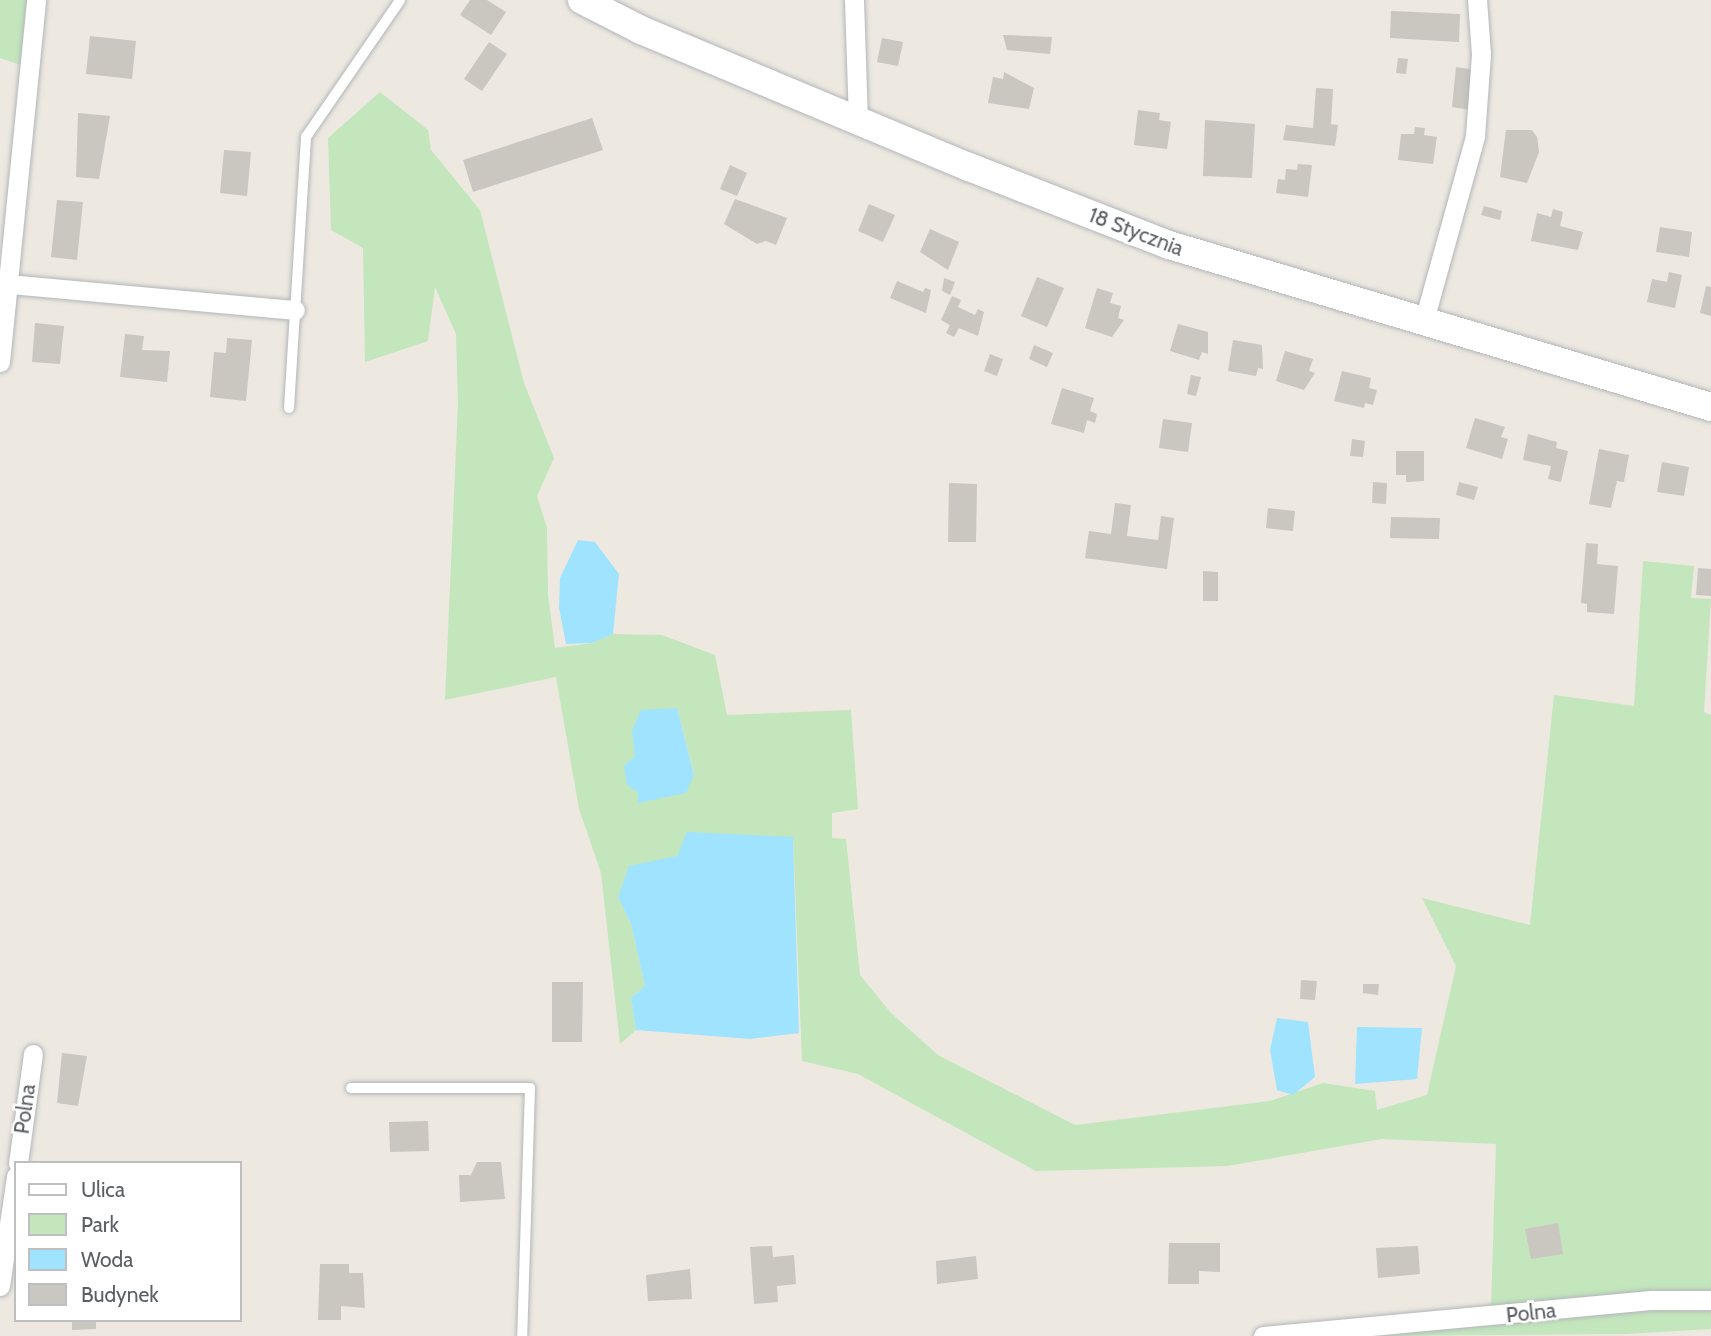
<!DOCTYPE html>
<html>
<head>
<meta charset="utf-8">
<style>
  body { margin:0 }
  #map { position:relative; width:1711px; height:1336px; overflow:hidden; background:#ede9e1; font-family:Cabin,sans-serif }
  div>[style] { position:absolute }
  [style*='--x'] { left:calc(var(--x)*1px); top:calc(var(--y)*1px); width:calc(var(--w)*1px); rotate:calc(var(--a)*1deg) }
  .green>* { inset:0; background:#c3e6bd }
  .water>* { inset:0; background:#9fe3ff }
  .building>* { inset:0; background:#cac6c0 }
  .roads { filter:drop-shadow(0 0 2px #b2b6b9) drop-shadow(0 0 2px #b2b6b9) }
  .lane>* { height:10px; margin:-5px; padding:0 5px; transform-origin:5px; border-radius:5px; background:#fff }
  .street>* { height:19px; margin:-9.5px; padding:0 9.5px; transform-origin:9.5px; border-radius:9.5px; background:#fff }
  .secondary>* { height:28px; margin:-14px; padding:0 14px; transform-origin:14px; border-radius:14px; background:#fff }
  span { translate:-50% -50%; white-space:nowrap; text-align:center; line-height:1.15; -webkit-text-stroke:5px #fff; paint-order:stroke }
  .street-label { font-size:21px; color:#5a5f63 }
  .legend { position:absolute; left:14px; top:1161px; width:228px; height:161px; box-sizing:border-box; background:#fff; border:2px solid #bdbfc1; margin:0; padding:9px 12px; list-style:none; font-size:21px; color:#5a5f63 }
  .legend li { display:flex; align-items:center; gap:14px; height:35px }
  .legend b { width:35px; border:2px solid #bdbfc1 }
</style>
</head>
<body>
<div id="map">
  <div class="green">
    <div style="clip-path:polygon(0 0,29px 0,21px 65px,0 58px)"></div>
    <div style="clip-path:polygon(evenodd,380px 92px,428px 130px,431px 150px,480px 210px,524px 383px,554px 458px,537px 496px,547px 528px,548px 595px,555px 648px,592px 643px,613px 634px,662px 635px,715px 655px,727px 715px,851px 710px,858px 809px,832px 813px,832px 838px,846px 839px,860px 975px,891px 1013px,938px 1055px,1075px 1125px,1270px 1101px,1323px 1083px,1375px 1091px,1377px 1110px,1427px 1095px,1456px 966px,1422px 898px,1530px 925px,1554px 695px,1634px 706px,1643px 561px,1694px 566px,1691px 598px,1711px 599px,1704px 712px,1711px 715px,1711px 1291px,1491px 1307px,1496px 1144px,1382px 1139px,1227px 1166px,1036px 1171px,858px 1074px,802px 1061px,793px 837px,677px 856px,618px 897px,631px 924px,645px 986px,631px 998px,636px 1030px,620px 1044px,601px 873px,579px 809px,556px 677px,445px 700px,458px 403px,456px 334px,435px 287px,428px 341px,365px 362px,363px 248px,331px 230px,328px 138px,380px 92px,677px 708px,694px 774px,624px 766px,635px 756px,677px 708px)"></div>
    <div style="clip-path:polygon(1652px 1310px,1711px 1311px,1711px 1329px,1626px 1334px,1378px 1336px)"></div>
  </div>
  <div class="water">
    <div style="clip-path:polygon(578px 540px,595px 542px,619px 574px,613px 634px,592px 643px,566px 644px,559px 608px,560px 578px)"></div>
    <div style="clip-path:polygon(677px 708px,694px 775px,686px 793px,638px 803px,638px 792px,627px 785px,624px 766px,635px 756px,632px 731px,641px 710px)"></div>
    <div style="clip-path:polygon(687px 832px,793px 837px,799px 1033px,750px 1039px,636px 1030px,631px 998px,645px 986px,631px 924px,618px 897px,629px 866px,677px 856px)"></div>
    <div style="clip-path:polygon(1277px 1018px,1308px 1022px,1315px 1077px,1293px 1095px,1277px 1090px,1270px 1050px)"></div>
    <div style="clip-path:polygon(1357px 1027px,1422px 1028px,1417px 1079px,1355px 1084px)"></div>
  </div>
  <div class="building">
    <div style="clip-path:polygon(470px 0,487px 0,506px 12px,491px 35px,460px 15px)"></div>
    <div style="clip-path:polygon(1391px 11px,1460px 14px,1459px 42px,1390px 38px)"></div>
    <div style="clip-path:polygon(1003px 35px,1052px 37px,1050px 54px,1007px 50px)"></div>
    <div style="clip-path:polygon(90px 36px,136px 41px,132px 79px,86px 74px)"></div>
    <div style="clip-path:polygon(882px 38px,903px 42px,898px 66px,877px 62px)"></div>
    <div style="clip-path:polygon(489px 42px,507px 54px,482px 91px,464px 79px)"></div>
    <div style="clip-path:polygon(1398px 58px,1408px 59px,1406px 74px,1396px 73px)"></div>
    <div style="clip-path:polygon(1456px 67px,1475px 70px,1470px 110px,1452px 107px)"></div>
    <div style="clip-path:polygon(1004px 72px,1034px 88px,1029px 109px,988px 103px,993px 77px,1003px 79px)"></div>
    <div style="clip-path:polygon(1316px 88px,1333px 89px,1331px 124px,1338px 125px,1335px 146px,1283px 140px,1286px 125px,1313px 128px)"></div>
    <div style="clip-path:polygon(1138px 110px,1160px 113px,1159px 120px,1171px 122px,1167px 149px,1134px 145px)"></div>
    <div style="clip-path:polygon(78px 113px,110px 116px,99px 179px,76px 177px)"></div>
    <div style="clip-path:polygon(592px 118px,603px 150px,473px 192px,463px 160px)"></div>
    <div style="clip-path:polygon(1205px 120px,1255px 124px,1252px 178px,1203px 176px)"></div>
    <div style="clip-path:polygon(1415px 127px,1425px 128px,1424px 135px,1437px 137px,1433px 164px,1398px 160px,1401px 134px,1414px 134px)"></div>
    <div style="clip-path:polygon(1506px 130px,1532px 130px,1537px 137px,1539px 152px,1527px 183px,1500px 177px)"></div>
    <div style="clip-path:polygon(224px 150px,251px 152px,247px 196px,220px 193px)"></div>
    <div style="clip-path:polygon(1298px 164px,1312px 165px,1308px 197px,1276px 193px,1278px 179px,1285px 180px,1286px 169px,1297px 170px)"></div>
    <div style="clip-path:polygon(730px 165px,747px 173px,737px 196px,720px 189px)"></div>
    <div style="clip-path:polygon(735px 199px,787px 218px,776px 245px,766px 241px,757px 244px,724px 224px)"></div>
    <div style="clip-path:polygon(57px 200px,83px 202px,77px 260px,51px 257px)"></div>
    <div style="clip-path:polygon(869px 204px,895px 215px,883px 242px,858px 231px)"></div>
    <div style="clip-path:polygon(1484px 206px,1502px 211px,1500px 220px,1481px 215px)"></div>
    <div style="clip-path:polygon(1553px 209px,1563px 212px,1560px 226px,1583px 232px,1578px 250px,1531px 241px,1537px 213px,1551px 217px)"></div>
    <div style="clip-path:polygon(1660px 227px,1692px 232px,1689px 257px,1656px 252px)"></div>
    <div style="clip-path:polygon(930px 229px,959px 242px,948px 270px,920px 252px)"></div>
    <div style="clip-path:polygon(1669px 272px,1682px 275px,1675px 308px,1647px 302px,1652px 279px,1667px 282px)"></div>
    <div style="clip-path:polygon(1037px 277px,1064px 288px,1047px 327px,1021px 316px)"></div>
    <div style="clip-path:polygon(944px 278px,955px 282px,950px 295px,942px 291px)"></div>
    <div style="clip-path:polygon(897px 281px,923px 292px,925px 288px,931px 290px,926px 313px,890px 298px)"></div>
    <div style="clip-path:polygon(1706px 286px,1711px 287px,1711px 316px,1700px 313px)"></div>
    <div style="clip-path:polygon(1097px 288px,1113px 293px,1110px 303px,1121px 306px,1118px 318px,1124px 320px,1112px 337px,1085px 328px)"></div>
    <div style="clip-path:polygon(952px 296px,961px 300px,958px 307px,975px 315px,978px 309px,984px 312px,978px 336px,959px 328px,954px 337px,946px 333px,950px 325px,941px 320px)"></div>
    <div style="clip-path:polygon(35px 323px,64px 326px,60px 364px,32px 362px)"></div>
    <div style="clip-path:polygon(1178px 324px,1208px 332px,1208px 354px,1202px 352px,1199px 360px,1170px 351px)"></div>
    <div style="clip-path:polygon(125px 334px,144px 336px,142px 350px,170px 351px,167px 382px,120px 377px)"></div>
    <div style="clip-path:polygon(227px 338px,252px 340px,246px 401px,210px 397px,214px 352px,226px 353px)"></div>
    <div style="clip-path:polygon(1233px 340px,1262px 345px,1263px 369px,1258px 368px,1256px 376px,1228px 371px)"></div>
    <div style="clip-path:polygon(1034px 345px,1053px 353px,1047px 367px,1029px 359px)"></div>
    <div style="clip-path:polygon(1285px 351px,1313px 359px,1309px 371px,1315px 373px,1304px 390px,1276px 381px)"></div>
    <div style="clip-path:polygon(990px 354px,1003px 359px,997px 376px,984px 371px)"></div>
    <div style="clip-path:polygon(1342px 371px,1371px 378px,1369px 388px,1377px 390px,1373px 405px,1365px 403px,1364px 408px,1334px 401px)"></div>
    <div style="clip-path:polygon(1191px 375px,1201px 377px,1196px 396px,1187px 394px)"></div>
    <div style="clip-path:polygon(1062px 388px,1094px 398px,1090px 411px,1097px 414px,1095px 423px,1087px 420px,1084px 433px,1051px 424px)"></div>
    <div style="clip-path:polygon(1475px 418px,1505px 427px,1501px 437px,1508px 439px,1502px 459px,1466px 448px)"></div>
    <div style="clip-path:polygon(1163px 419px,1192px 423px,1188px 452px,1159px 448px)"></div>
    <div style="clip-path:polygon(1528px 434px,1557px 442px,1556px 448px,1568px 451px,1561px 482px,1548px 479px,1551px 466px,1523px 460px)"></div>
    <div style="clip-path:polygon(1352px 439px,1365px 441px,1363px 457px,1350px 456px)"></div>
    <div style="clip-path:polygon(1599px 449px,1629px 455px,1624px 482px,1617px 481px,1611px 508px,1589px 504px)"></div>
    <div style="clip-path:polygon(1396px 451px,1424px 451px,1424px 481px,1406px 482px,1406px 475px,1396px 475px)"></div>
    <div style="clip-path:polygon(1662px 462px,1689px 467px,1684px 496px,1657px 492px)"></div>
    <div style="clip-path:polygon(1373px 482px,1387px 483px,1386px 504px,1372px 503px)"></div>
    <div style="clip-path:polygon(1459px 482px,1478px 487px,1474px 500px,1456px 495px)"></div>
    <div style="clip-path:polygon(949px 483px,977px 484px,976px 542px,948px 542px)"></div>
    <div style="clip-path:polygon(1115px 503px,1131px 505px,1127px 536px,1158px 540px,1161px 516px,1174px 518px,1167px 569px,1085px 558px,1089px 531px,1111px 534px)"></div>
    <div style="clip-path:polygon(1268px 508px,1295px 511px,1293px 531px,1266px 528px)"></div>
    <div style="clip-path:polygon(1391px 517px,1440px 518px,1439px 539px,1390px 538px)"></div>
    <div style="clip-path:polygon(1586px 543px,1598px 544px,1597px 564px,1618px 566px,1614px 614px,1587px 612px,1587px 604px,1581px 603px)"></div>
    <div style="clip-path:polygon(1698px 568px,1711px 569px,1711px 596px,1696px 595px)"></div>
    <div style="clip-path:polygon(1203px 571px,1218px 572px,1218px 601px,1203px 601px)"></div>
    <div style="clip-path:polygon(1301px 980px,1317px 981px,1315px 1000px,1300px 999px)"></div>
    <div style="clip-path:polygon(552px 982px,583px 982px,582px 1042px,552px 1042px)"></div>
    <div style="clip-path:polygon(1363px 984px,1379px 984px,1378px 995px,1363px 993px)"></div>
    <div style="clip-path:polygon(62px 1053px,87px 1056px,78px 1106px,57px 1103px)"></div>
    <div style="clip-path:polygon(428px 1121px,429px 1151px,390px 1152px,389px 1122px)"></div>
    <div style="clip-path:polygon(477px 1162px,501px 1162px,505px 1199px,460px 1202px,459px 1175px,471px 1175px)"></div>
    <div style="clip-path:polygon(1558px 1223px,1563px 1254px,1531px 1259px,1525px 1229px)"></div>
    <div style="clip-path:polygon(1169px 1243px,1220px 1243px,1220px 1272px,1199px 1271px,1199px 1284px,1168px 1284px)"></div>
    <div style="clip-path:polygon(772px 1246px,773px 1257px,794px 1255px,796px 1284px,777px 1286px,778px 1302px,754px 1304px,750px 1247px)"></div>
    <div style="clip-path:polygon(1418px 1246px,1420px 1274px,1378px 1278px,1376px 1248px)"></div>
    <div style="clip-path:polygon(976px 1256px,978px 1279px,937px 1284px,936px 1261px)"></div>
    <div style="clip-path:polygon(320px 1264px,349px 1264px,349px 1273px,363px 1273px,365px 1308px,341px 1306px,341px 1320px,318px 1320px)"></div>
    <div style="clip-path:polygon(690px 1269px,692px 1299px,648px 1301px,646px 1275px)"></div>
    <div style="clip-path:polygon(72px 1320px,96px 1320px,96px 1329px,72px 1330px)"></div>
  </div>
  <div class="roads">
    <div class="lane">
      <div style="--x:289;--y:408;--w:272;--a:-86.4"></div>
      <div style="--x:306;--y:137;--w:166;--a:-55.5"></div>
      <div style="--x:351;--y:1088;--w:179;--a:0"></div>
      <div style="--x:530;--y:1088;--w:248;--a:91.8"></div>
    </div>
    <div class="street">
      <div style="--x:854;--y:0;--w:120;--a:88.1"></div>
      <div style="--x:9;--y:284;--w:287;--a:5.2"></div>
      <div style="--x:1423;--y:324;--w:195;--a:-74.5"></div>
      <div style="--x:1475;--y:136;--w:82;--a:-85.8"></div>
      <div style="--x:1481;--y:54;--w:54;--a:-94.2"></div>
      <div style="--x:0;--y:362;--w:364;--a:-84.3"></div>
      <div style="--x:18;--y:1163;--w:110;--a:-82.2"></div>
      <div style="--x:0;--y:1286;--w:111;--a:-81.7"></div>
      <div style="--x:1263;--y:1336;--w:392;--a:-5.3"></div>
      <div style="--x:1653;--y:1300;--w:58;--a:0"></div>
    </div>
    <div class="secondary">
      <div style="--x:582;--y:0;--w:66;--a:27"></div>
      <div style="--x:641;--y:30;--w:355;--a:22.7"></div>
      <div style="--x:969;--y:167;--w:215;--a:21.3"></div>
      <div style="--x:1169;--y:245;--w:566;--a:16.64"></div>
    </div>
  </div>
  <div class="street-label">
    <span style="left:1136px;top:232px;rotate:21deg">18 Stycznia</span>
    <span style="left:25px;top:1109px;rotate:-82deg">Polna</span>
    <span style="left:1531px;top:1313px;rotate:-6deg">Polna</span>
  </div>
  <ul class="legend">
  <li><b style="height:9px;background:#fff"></b>Ulica</li>
  <li><b style="height:19px;background:#c3e6bd"></b>Park</li>
  <li><b style="height:19px;background:#9fe3ff"></b>Woda</li>
  <li><b style="height:19px;background:#cac6c0"></b>Budynek</li>
  </ul>
</div>
</body>
</html>
